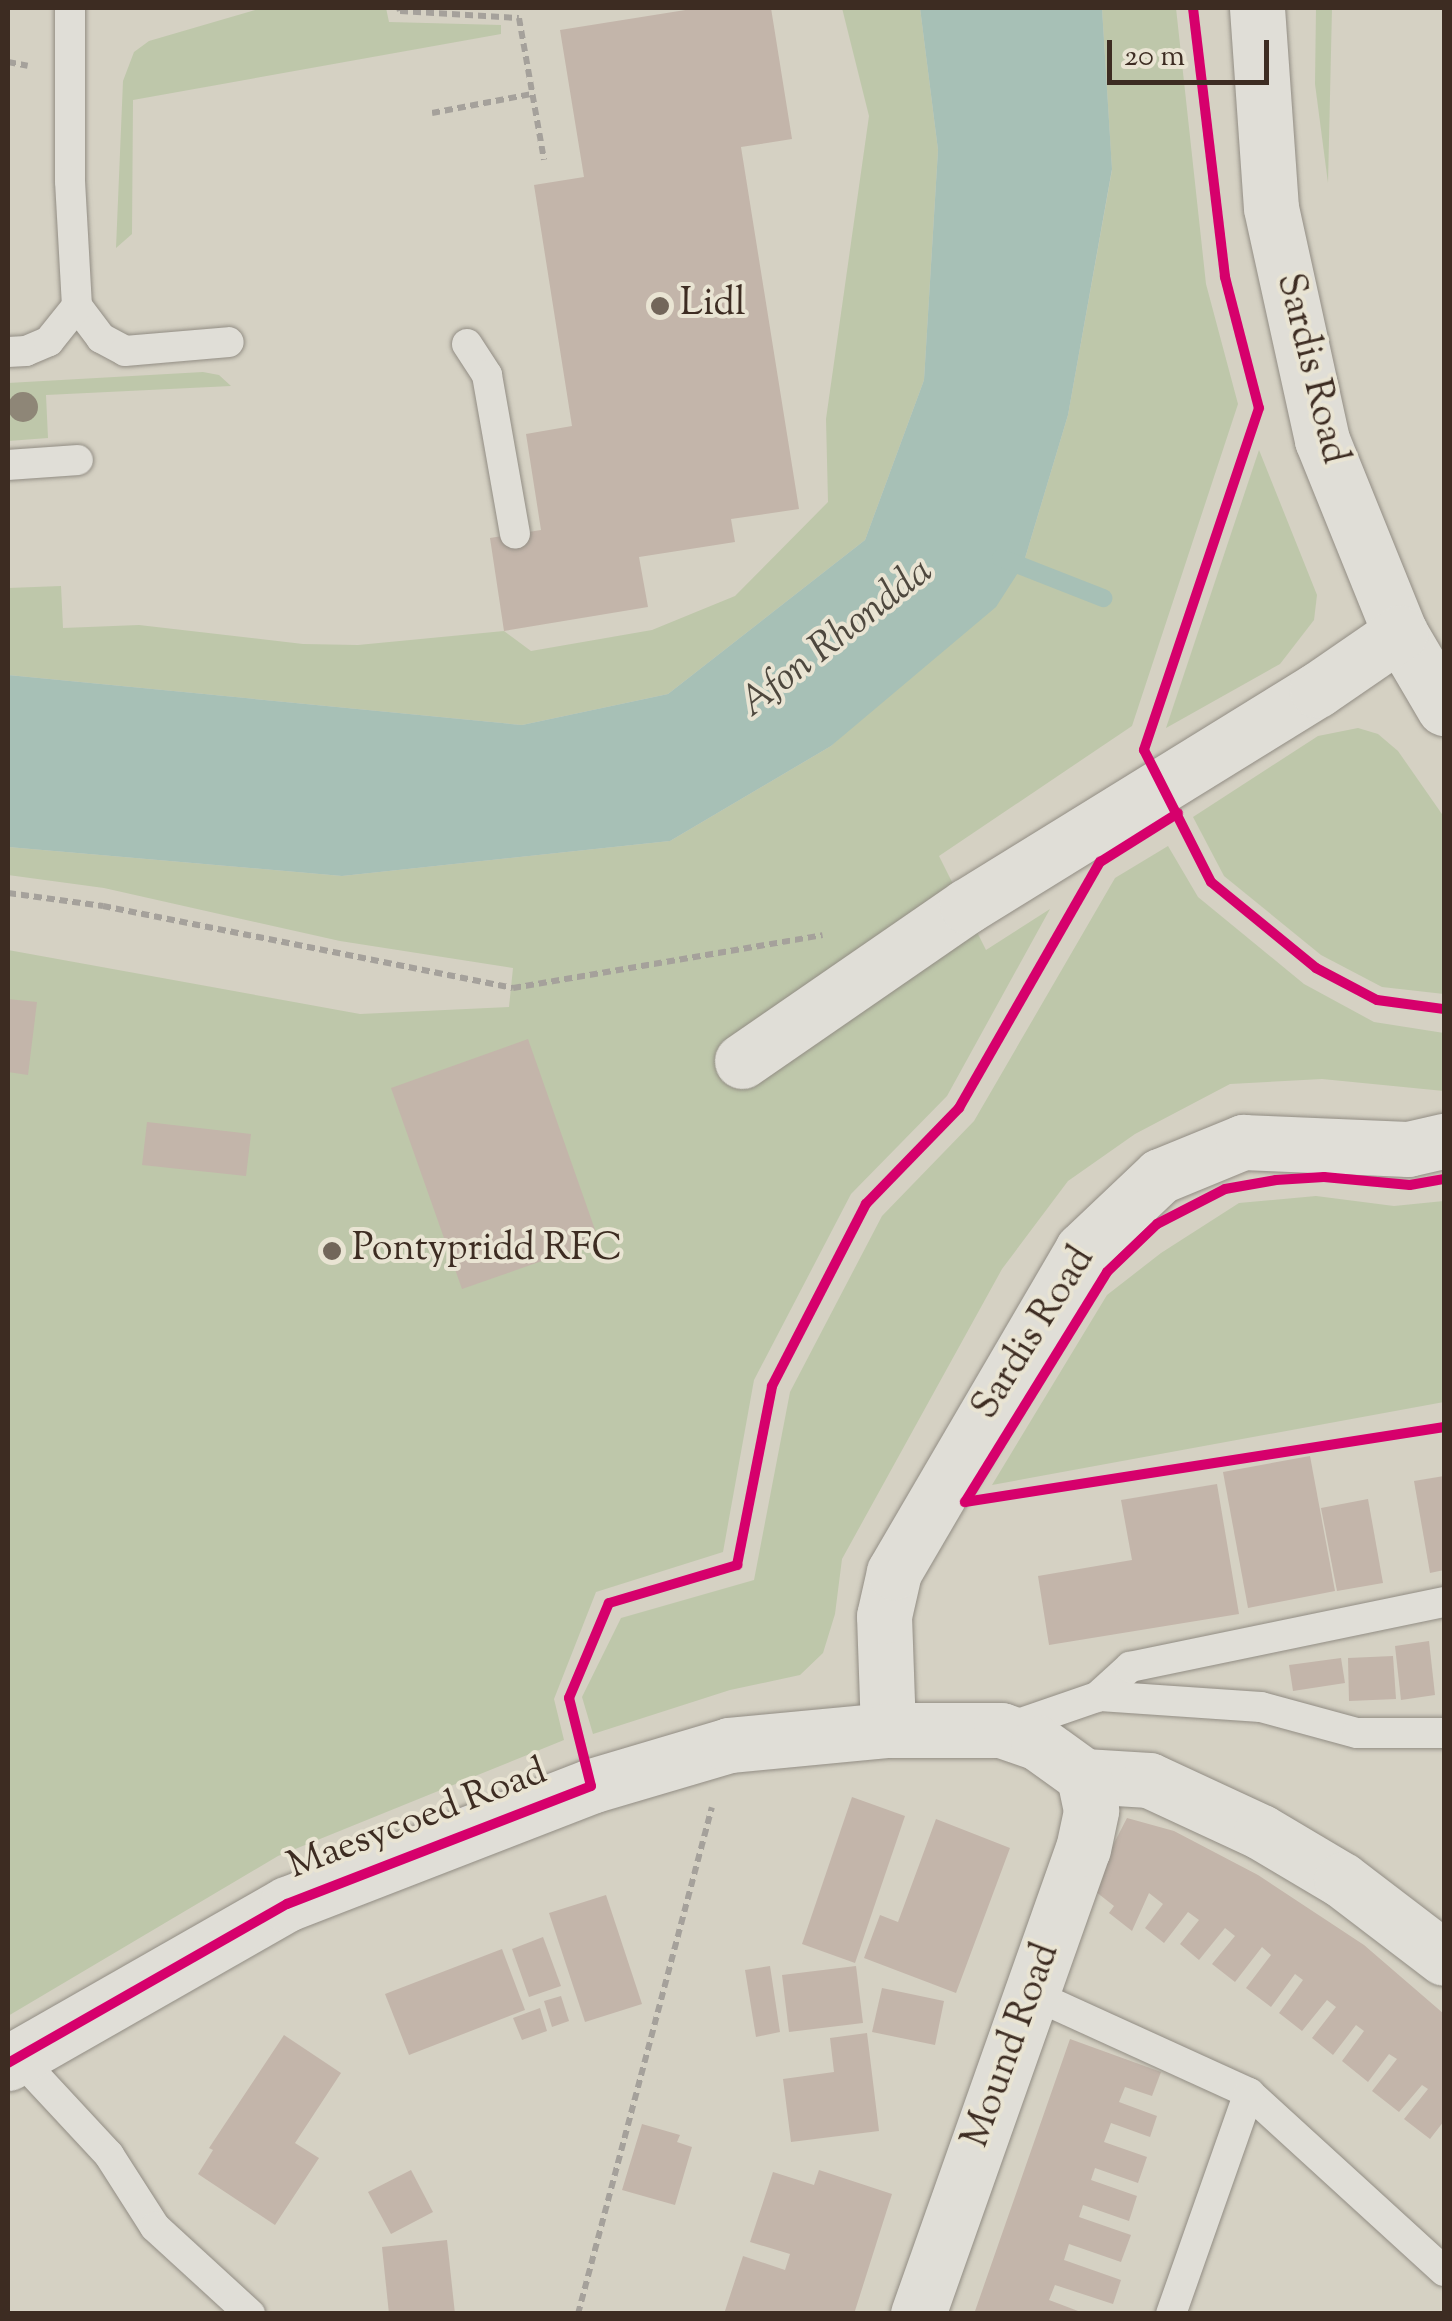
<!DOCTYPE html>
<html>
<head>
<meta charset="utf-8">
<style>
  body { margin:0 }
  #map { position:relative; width:1452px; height:2321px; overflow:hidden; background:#d5d1c3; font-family:"Sorts Mill Goudy",serif }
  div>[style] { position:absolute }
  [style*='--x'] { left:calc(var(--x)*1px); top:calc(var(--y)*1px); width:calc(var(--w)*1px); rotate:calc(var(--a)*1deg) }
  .green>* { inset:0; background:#bec7aa }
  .water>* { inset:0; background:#a7c0b6 }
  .stream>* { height:18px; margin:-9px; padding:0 9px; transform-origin:9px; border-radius:9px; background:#a7c0b6 }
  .building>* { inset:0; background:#c3b5aa }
  .path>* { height:6px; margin-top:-3px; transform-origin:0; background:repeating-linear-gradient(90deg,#a5a19b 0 8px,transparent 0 13px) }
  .roads { filter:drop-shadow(0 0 2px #928d84) drop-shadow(0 0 2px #928d84) }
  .lane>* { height:30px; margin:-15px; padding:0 15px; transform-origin:15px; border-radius:15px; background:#e0ded7 }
  .street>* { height:55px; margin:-27.5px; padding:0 27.5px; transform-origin:27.5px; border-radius:27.5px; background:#e0ded7 }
  .cycleway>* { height:10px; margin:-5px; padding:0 5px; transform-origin:5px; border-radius:5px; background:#d6006c }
  .trees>* { width:30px; height:30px; margin:-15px; border-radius:50%; background:#8e8677 }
  .dots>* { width:28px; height:28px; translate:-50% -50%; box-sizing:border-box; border:5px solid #e9e4d3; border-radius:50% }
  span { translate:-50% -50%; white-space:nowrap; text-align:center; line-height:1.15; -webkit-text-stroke:8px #e9e4d3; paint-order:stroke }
  .poi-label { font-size:38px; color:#3d2c22 }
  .left { translate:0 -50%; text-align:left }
  .street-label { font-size:38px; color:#3d2c22 }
  .water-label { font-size:40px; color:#4e483e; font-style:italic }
  .frame { position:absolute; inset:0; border:10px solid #3d2c22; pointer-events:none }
  .scale { position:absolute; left:1107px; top:40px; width:162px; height:45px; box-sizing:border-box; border:5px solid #3d2c22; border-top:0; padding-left:12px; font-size:30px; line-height:35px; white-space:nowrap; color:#3d2c22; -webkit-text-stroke:8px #e9e4d3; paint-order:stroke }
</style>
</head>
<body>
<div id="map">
  <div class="green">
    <div style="clip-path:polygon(262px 8px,386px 8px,389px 22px,501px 25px,501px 34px,133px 100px,132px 234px,116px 248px,123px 81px,134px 52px,149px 41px)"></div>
    <div style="clip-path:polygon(842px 8px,920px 8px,938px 150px,924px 380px,865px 540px,668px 694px,522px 725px,8px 675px,8px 588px,61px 586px,63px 628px,139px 625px,303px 644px,358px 645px,504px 631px,531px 651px,652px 630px,735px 596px,828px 502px,826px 419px,869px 116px)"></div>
    <div style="clip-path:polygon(1102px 8px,1176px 8px,1206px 284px,1238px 404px,1132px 726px,939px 856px,986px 950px,1050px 909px,947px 1096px,851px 1194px,754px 1380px,723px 1552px,596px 1592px,554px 1699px,564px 1740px,278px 1856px,8px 2016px,8px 950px,360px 1014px,509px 1007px,513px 968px,340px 941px,104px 888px,8px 875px,8px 847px,342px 876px,670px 841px,831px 746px,1023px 565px,1068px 415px,1112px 170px)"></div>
    <div style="clip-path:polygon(1316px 8px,1332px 8px,1328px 183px,1315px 84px)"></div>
    <div style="clip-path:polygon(203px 372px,219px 375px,231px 386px,46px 395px,48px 438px,8px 441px,8px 383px)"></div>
    <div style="clip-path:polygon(1259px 450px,1317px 595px,1314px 620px,1280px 664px,1166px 728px)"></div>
    <div style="clip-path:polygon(1358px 728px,1378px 734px,1398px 751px,1444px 817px,1444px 994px,1382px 987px,1321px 955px,1224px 876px,1193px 817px,1318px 736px)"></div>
    <div style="clip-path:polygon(1168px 846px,1198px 897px,1304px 984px,1374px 1022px,1444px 1033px,1444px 1091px,1322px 1079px,1230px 1084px,1135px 1134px,1068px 1181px,1002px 1269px,842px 1559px,835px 1614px,823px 1653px,800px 1675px,730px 1690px,593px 1734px,582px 1697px,621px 1618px,754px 1580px,790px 1392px,882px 1216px,974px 1121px,1115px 878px)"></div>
    <div style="clip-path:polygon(1316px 1196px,1394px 1206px,1444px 1201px,1444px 1402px,992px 1485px,1107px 1295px,1161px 1253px,1239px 1203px)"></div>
  </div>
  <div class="water">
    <div style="clip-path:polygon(920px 8px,1102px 8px,1112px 169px,1068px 415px,1023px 565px,996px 607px,831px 746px,670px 841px,342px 876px,8px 847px,8px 675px,522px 725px,668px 694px,865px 540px,924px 380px,938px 150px)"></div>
  </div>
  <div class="stream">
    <div style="--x:1001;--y:558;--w:110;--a:21.4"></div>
  </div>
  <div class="building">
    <div style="clip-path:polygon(698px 8px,771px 8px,792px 139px,741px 147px,799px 509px,731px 519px,735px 542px,639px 557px,648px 607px,504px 631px,490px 538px,541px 530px,526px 434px,572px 426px,534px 185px,584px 177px,560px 30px)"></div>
    <div style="clip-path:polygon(8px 999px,37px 1002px,28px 1075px,8px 1072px)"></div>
    <div style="clip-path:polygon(528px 1039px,599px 1241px,462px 1289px,391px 1088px)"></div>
    <div style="clip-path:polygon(147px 1122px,251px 1134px,246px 1176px,142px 1165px)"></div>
    <div style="clip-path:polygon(1310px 1456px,1335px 1591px,1248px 1608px,1223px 1472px)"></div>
    <div style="clip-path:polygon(1444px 1476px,1444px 1570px,1430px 1573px,1414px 1481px)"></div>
    <div style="clip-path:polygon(1217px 1484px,1239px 1614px,1049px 1645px,1038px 1576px,1132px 1560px,1121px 1500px)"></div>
    <div style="clip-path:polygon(1368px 1499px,1383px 1583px,1337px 1591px,1321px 1508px)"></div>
    <div style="clip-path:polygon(1429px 1641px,1435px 1695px,1401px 1700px,1395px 1646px)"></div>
    <div style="clip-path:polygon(1393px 1656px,1396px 1699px,1349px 1701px,1348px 1658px)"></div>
    <div style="clip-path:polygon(1341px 1658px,1345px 1683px,1293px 1691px,1289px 1665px)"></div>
    <div style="clip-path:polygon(852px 1797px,905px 1816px,855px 1963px,802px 1944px)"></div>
    <div style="clip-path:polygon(1127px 1818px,1174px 1831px,1258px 1875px,1364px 1945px,1444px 2014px,1444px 2121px,1430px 2139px,1404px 2119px,1428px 2089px,1422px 2085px,1399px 2112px,1372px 2091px,1397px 2059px,1389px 2054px,1368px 2082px,1342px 2061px,1364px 2031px,1356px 2025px,1333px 2055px,1312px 2038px,1336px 2007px,1327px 2000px,1302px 2031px,1279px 2013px,1303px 1980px,1295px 1974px,1271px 2007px,1246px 1988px,1271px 1955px,1262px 1947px,1235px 1982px,1212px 1964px,1235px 1936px,1225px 1928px,1199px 1960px,1180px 1944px,1199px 1920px,1188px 1912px,1164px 1943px,1145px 1928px,1163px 1904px,1149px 1893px,1132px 1931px,1109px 1913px,1114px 1906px,1091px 1888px)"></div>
    <div style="clip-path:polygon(936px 1819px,1010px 1848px,956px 1993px,864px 1958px,880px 1915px,898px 1922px)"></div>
    <div style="clip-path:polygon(606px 1895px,642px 2004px,585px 2022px,549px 1913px)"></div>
    <div style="clip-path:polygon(543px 1937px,561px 1986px,529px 1997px,512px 1949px)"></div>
    <div style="clip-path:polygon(502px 1949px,525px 2010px,409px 2055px,385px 1994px)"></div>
    <div style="clip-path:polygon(770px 1966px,780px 2032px,756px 2037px,745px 1970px)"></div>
    <div style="clip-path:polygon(856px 1966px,863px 2023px,789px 2032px,782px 1975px)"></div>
    <div style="clip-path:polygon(882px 1988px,944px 2001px,935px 2045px,872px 2032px)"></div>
    <div style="clip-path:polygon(561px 1996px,569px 2021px,552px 2027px,544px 2001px)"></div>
    <div style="clip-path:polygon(540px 2008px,547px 2031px,522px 2040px,513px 2018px)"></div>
    <div style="clip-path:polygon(867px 2033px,879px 2131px,791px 2142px,783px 2079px,834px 2072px,830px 2038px)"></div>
    <div style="clip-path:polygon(284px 2035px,341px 2073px,295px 2143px,319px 2158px,275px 2225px,198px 2174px,213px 2150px,209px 2148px)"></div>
    <div style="clip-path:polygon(1070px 2039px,1161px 2072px,1152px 2096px,1125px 2087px,1119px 2102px,1157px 2116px,1150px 2137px,1111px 2123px,1104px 2142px,1147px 2157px,1138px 2183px,1095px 2168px,1091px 2180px,1137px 2196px,1129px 2221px,1083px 2205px,1079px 2217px,1131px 2235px,1121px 2262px,1069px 2244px,1064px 2260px,1121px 2280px,1113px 2304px,1055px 2285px,1049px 2300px,1086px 2314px,974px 2314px)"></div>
    <div style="clip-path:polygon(642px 2124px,680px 2135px,677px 2142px,692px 2147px,675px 2205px,622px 2190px)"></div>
    <div style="clip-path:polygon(411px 2170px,433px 2212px,391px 2234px,368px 2192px)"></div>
    <div style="clip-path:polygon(819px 2170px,892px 2194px,854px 2314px,724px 2314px,743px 2256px,785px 2270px,790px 2254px,750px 2242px,773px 2172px,814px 2185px)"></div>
    <div style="clip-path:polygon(447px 2240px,455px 2314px,389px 2314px,382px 2247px)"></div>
  </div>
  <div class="path">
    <div style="--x:399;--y:8;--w:3;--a:72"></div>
    <div style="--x:400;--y:11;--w:119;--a:3.4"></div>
    <div style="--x:519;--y:18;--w:144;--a:80"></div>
    <div style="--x:8;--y:62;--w:20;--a:11"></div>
    <div style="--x:432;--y:113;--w:102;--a:-10.8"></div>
    <div style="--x:1152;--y:725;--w:332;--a:-71.4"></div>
    <div style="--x:1187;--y:831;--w:56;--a:64.8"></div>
    <div style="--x:1211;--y:882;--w:136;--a:39.3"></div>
    <div style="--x:1316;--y:968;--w:69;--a:27.7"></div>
    <div style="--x:1377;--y:1000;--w:68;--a:7.7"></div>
    <div style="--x:8;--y:893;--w:96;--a:7.8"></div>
    <div style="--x:103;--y:906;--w:418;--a:11.3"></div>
    <div style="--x:513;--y:988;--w:314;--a:-9.7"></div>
    <div style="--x:1001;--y:1496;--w:448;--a:-8.9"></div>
    <div style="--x:578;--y:2314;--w:524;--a:-75.2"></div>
  </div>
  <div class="roads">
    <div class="lane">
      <div style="--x:70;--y:8;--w:173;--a:90"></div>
      <div style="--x:70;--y:181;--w:125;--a:86.8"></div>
      <div style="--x:77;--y:306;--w:40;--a:53"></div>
      <div style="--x:101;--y:338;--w:27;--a:28"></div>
      <div style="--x:125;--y:351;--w:104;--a:-4.9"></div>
      <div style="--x:467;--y:344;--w:37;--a:57"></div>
      <div style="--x:487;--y:375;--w:161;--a:80"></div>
      <div style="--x:8;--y:352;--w:18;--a:-3"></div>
      <div style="--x:26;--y:351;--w:25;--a:-23"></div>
      <div style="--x:49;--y:341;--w:45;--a:-51.3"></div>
      <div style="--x:8;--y:465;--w:70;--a:-4.1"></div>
      <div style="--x:1097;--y:1697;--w:45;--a:-42.3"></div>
      <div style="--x:1130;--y:1667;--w:321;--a:-11.7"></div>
      <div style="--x:1004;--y:1729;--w:102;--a:-19"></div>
      <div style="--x:1100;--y:1696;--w:161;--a:3.9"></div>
      <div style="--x:1261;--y:1707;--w:99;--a:15.2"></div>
      <div style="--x:1357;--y:1733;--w:87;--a:0"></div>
      <div style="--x:1032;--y:1994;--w:239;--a:24.5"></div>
      <div style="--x:1249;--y:2093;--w:264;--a:42.4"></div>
      <div style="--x:18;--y:2057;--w:134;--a:47.1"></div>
      <div style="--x:109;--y:2155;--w:85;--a:57.4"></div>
      <div style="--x:155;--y:2227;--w:129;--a:42.5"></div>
      <div style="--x:1171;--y:2314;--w:234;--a:-70.6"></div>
    </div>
    <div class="street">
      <div style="--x:1257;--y:8;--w:200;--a:86"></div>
      <div style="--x:1271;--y:208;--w:238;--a:77.6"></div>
      <div style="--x:1322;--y:440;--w:208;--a:68"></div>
      <div style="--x:1400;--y:633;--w:87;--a:59.6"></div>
      <div style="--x:742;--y:1061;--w:273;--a:-34.6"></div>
      <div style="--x:967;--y:906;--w:411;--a:-31.7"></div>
      <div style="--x:1317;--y:690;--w:101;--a:-34.5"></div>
      <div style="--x:888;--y:1730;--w:114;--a:-92"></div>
      <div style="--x:884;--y:1616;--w:45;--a:-77.2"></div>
      <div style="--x:894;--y:1572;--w:373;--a:-59.7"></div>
      <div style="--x:1082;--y:1250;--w:108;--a:-43.5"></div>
      <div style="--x:1160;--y:1176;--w:90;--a:-22.3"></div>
      <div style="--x:1243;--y:1142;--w:165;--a:2.4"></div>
      <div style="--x:1408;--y:1149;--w:37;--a:-13"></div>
      <div style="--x:1084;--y:1776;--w:65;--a:3.5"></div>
      <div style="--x:1149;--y:1780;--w:123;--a:24.9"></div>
      <div style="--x:1261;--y:1832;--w:94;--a:30.7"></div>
      <div style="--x:1342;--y:1880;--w:128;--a:37.4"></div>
      <div style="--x:8;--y:2063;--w:321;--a:-29.7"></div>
      <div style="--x:287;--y:1904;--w:326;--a:-21.2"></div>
      <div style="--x:591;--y:1786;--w:144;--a:-16.5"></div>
      <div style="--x:729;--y:1745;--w:160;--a:-5.4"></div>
      <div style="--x:888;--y:1730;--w:113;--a:0"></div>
      <div style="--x:1001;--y:1730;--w:39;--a:19"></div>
      <div style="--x:1038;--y:1743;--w:57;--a:35.7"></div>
      <div style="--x:918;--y:2314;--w:493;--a:-70.5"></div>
      <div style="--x:1083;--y:1849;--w:40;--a:-78"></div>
      <div style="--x:1091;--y:1810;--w:35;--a:-102"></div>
    </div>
  </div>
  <div class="cycleway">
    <div style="--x:1193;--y:8;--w:271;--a:83.2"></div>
    <div style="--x:1225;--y:277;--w:135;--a:75.5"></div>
    <div style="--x:1259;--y:408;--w:361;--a:108.6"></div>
    <div style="--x:1144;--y:750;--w:148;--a:63.1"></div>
    <div style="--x:1211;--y:882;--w:136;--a:39.3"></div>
    <div style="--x:1316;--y:968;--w:69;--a:27.7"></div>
    <div style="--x:1377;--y:1000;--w:68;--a:7.7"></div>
    <div style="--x:965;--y:1502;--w:270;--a:-58.3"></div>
    <div style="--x:1107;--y:1272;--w:69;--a:-43.8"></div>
    <div style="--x:1157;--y:1224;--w:76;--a:-27.2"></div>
    <div style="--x:1225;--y:1189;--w:52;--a:-10"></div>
    <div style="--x:1276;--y:1180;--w:48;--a:-3.6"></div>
    <div style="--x:1324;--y:1177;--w:86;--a:5.3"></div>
    <div style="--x:1410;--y:1185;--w:35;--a:-10"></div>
    <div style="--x:965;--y:1502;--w:485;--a:-8.9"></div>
    <div style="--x:8;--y:2063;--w:321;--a:-29.7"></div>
    <div style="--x:287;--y:1904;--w:326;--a:-21.2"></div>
    <div style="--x:591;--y:1786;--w:91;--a:-104"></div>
    <div style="--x:569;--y:1698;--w:103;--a:-67.2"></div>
    <div style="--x:609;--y:1603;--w:134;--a:-16.5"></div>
    <div style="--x:737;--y:1565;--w:182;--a:-78.9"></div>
    <div style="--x:772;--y:1386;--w:205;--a:-62.7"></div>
    <div style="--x:866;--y:1204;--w:134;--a:-45.9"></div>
    <div style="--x:959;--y:1108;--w:284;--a:-60.2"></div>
    <div style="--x:1100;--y:862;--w:92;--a:-32.1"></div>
  </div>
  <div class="trees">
    <div style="left:23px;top:407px"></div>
  </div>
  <div class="dots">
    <div style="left:660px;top:306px;background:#72665a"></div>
    <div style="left:332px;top:1251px;background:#72665a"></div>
  </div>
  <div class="poi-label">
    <span class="left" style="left:680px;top:306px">Lidl</span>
    <span class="left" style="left:352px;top:1251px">Pontypridd RFC</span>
  </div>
  <div class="street-label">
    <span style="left:1310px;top:369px;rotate:76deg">Sardis Road</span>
    <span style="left:1035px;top:1334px;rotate:-58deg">Sardis Road</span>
    <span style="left:418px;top:1821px;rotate:-21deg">Maesycoed Road</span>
    <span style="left:1013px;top:2046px;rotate:-70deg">Mound Road</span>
  </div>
  <div class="water-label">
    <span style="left:837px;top:639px;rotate:-38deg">Afon Rhondda</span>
  </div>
  <div class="frame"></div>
  <div class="scale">20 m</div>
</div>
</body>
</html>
